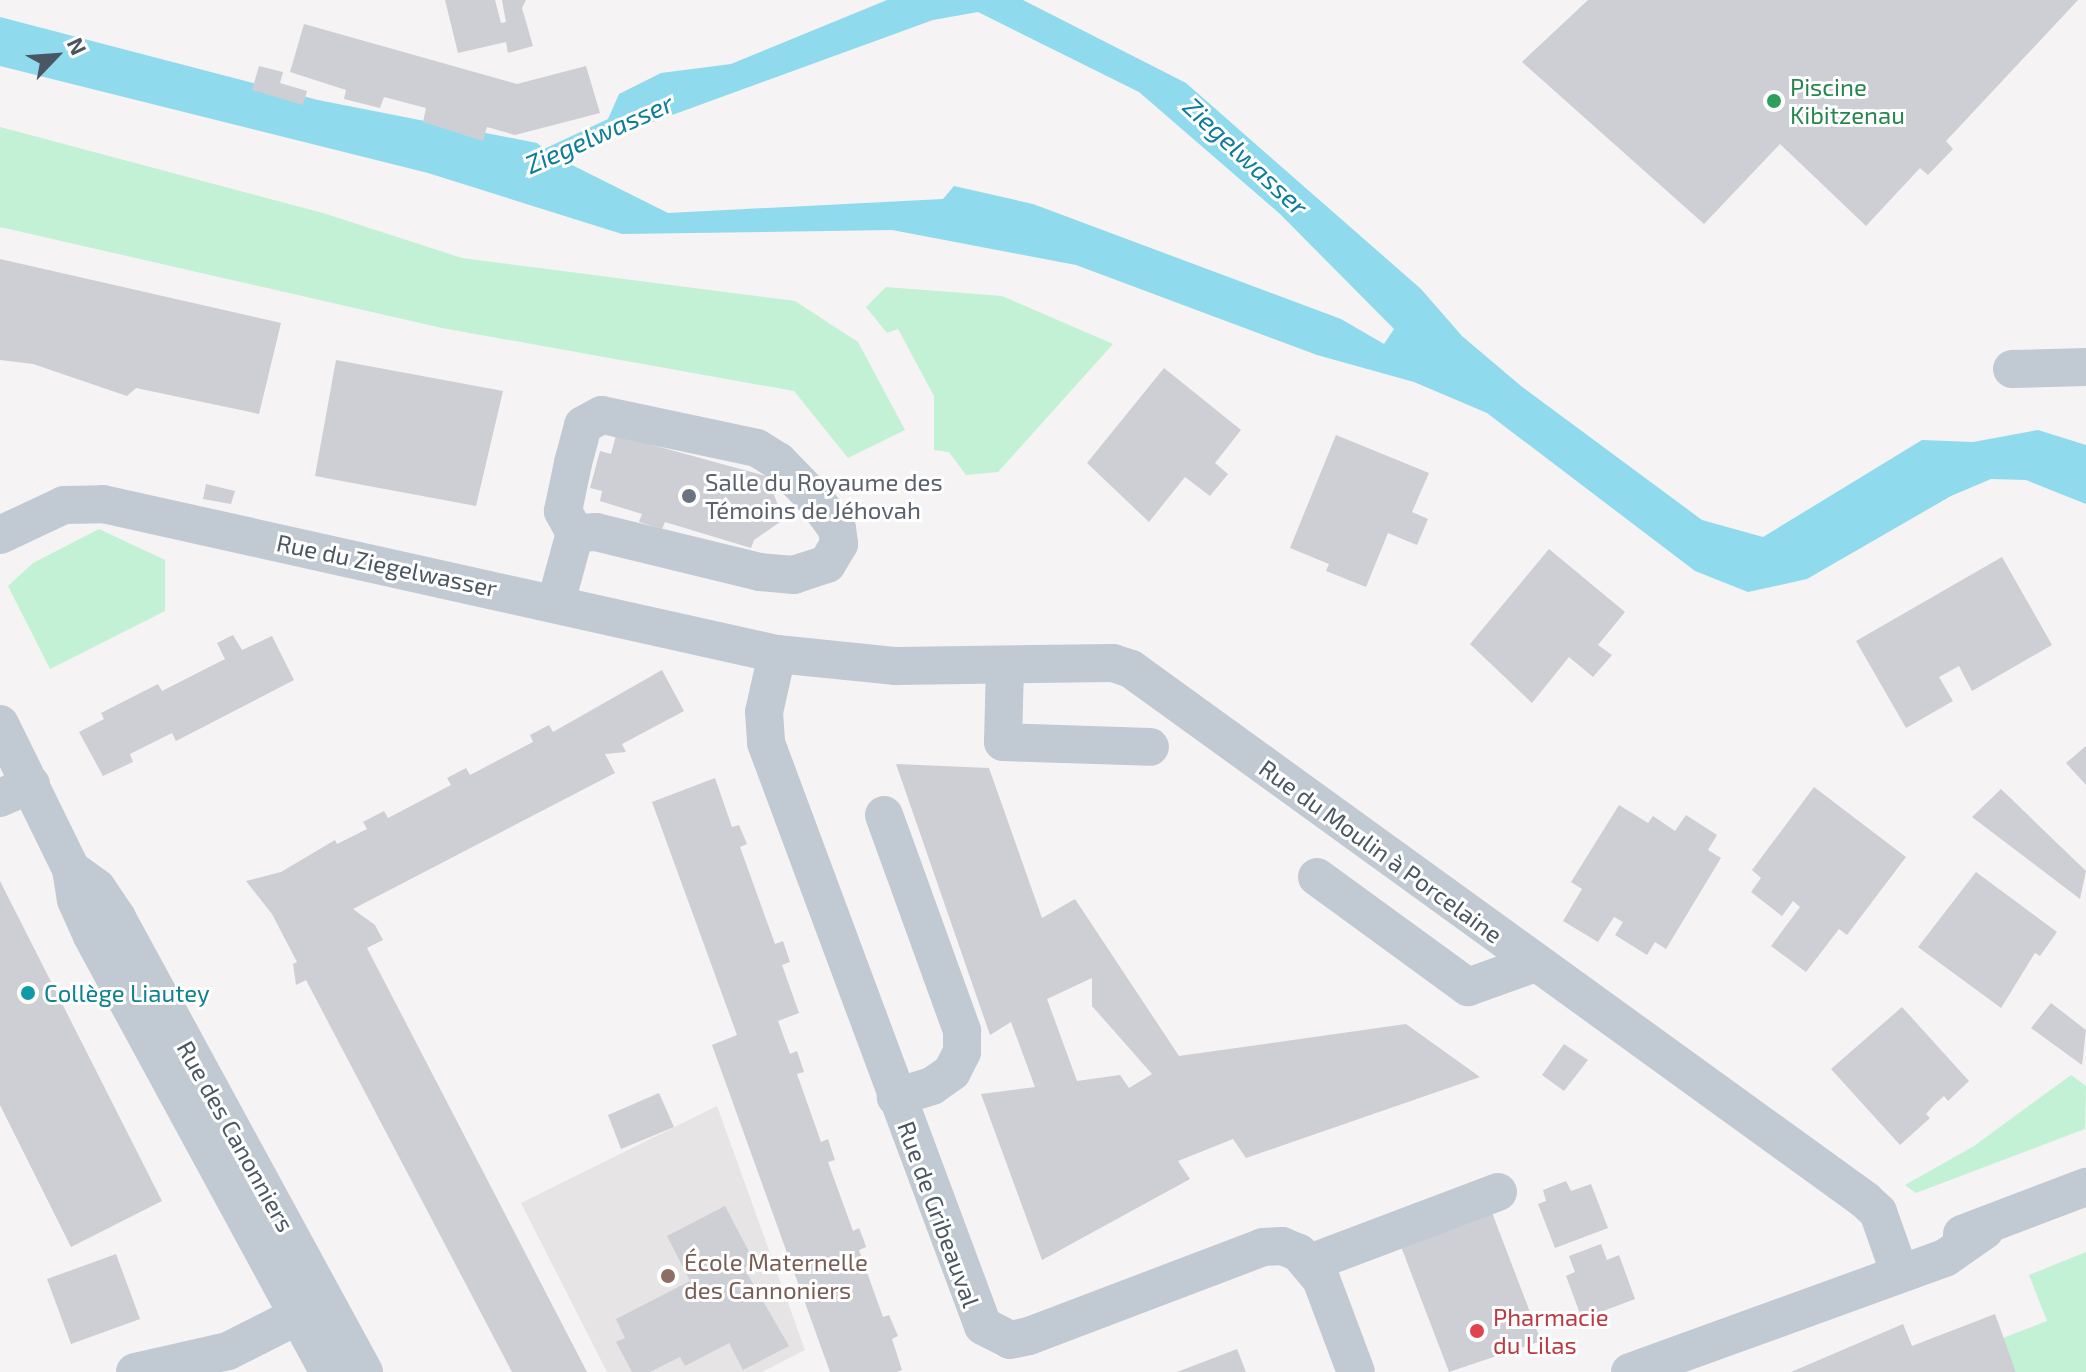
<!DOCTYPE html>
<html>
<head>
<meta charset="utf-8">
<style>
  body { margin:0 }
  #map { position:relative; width:2086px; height:1372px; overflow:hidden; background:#f5f3f3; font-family:"Exo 2",sans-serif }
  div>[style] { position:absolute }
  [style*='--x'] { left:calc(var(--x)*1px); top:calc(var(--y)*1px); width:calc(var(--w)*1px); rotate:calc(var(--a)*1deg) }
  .education>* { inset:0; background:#e6e4e5 }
  .green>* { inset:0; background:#c3f1d5 }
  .water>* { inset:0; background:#90daee }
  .building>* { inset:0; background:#cdcfd5 }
  .minor>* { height:38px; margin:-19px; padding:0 19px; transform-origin:19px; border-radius:19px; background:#c1cad2 }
  .dots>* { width:22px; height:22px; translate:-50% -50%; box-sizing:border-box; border:4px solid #fff; border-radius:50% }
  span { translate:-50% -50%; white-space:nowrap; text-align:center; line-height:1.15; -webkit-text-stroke:6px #fff; paint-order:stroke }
  .leisure-label { font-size:24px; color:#27864d }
  .left { translate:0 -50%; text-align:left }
  .worship-label { font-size:24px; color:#5b616d }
  .street-label { font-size:24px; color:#4a5661 }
  .culture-label { font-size:24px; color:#0d838f }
  .education-label { font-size:24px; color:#785e54 }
  .health-label { font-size:24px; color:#be3a42 }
  .water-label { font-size:26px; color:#0c7c9b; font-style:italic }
  .north { position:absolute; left:16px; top:16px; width:80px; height:80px; -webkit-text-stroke:6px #fff; paint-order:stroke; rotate:65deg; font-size:22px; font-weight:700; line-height:32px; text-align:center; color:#4a5661 }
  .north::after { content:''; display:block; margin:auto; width:28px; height:36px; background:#4a5661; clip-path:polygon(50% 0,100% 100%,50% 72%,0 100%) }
</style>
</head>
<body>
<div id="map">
  <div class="education">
    <div style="clip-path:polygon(717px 1106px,805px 1350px,762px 1372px,607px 1372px,521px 1203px)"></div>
  </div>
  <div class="green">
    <div style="clip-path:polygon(0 127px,323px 213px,462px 258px,795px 301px,858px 342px,905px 430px,848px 458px,794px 391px,442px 328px,0 227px)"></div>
    <div style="clip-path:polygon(886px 287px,1002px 296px,1113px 344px,998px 472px,966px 475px,949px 452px,934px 450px,934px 396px,898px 329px,887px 333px,866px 307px)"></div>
    <div style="clip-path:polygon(99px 529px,165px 560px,165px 611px,50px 669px,8px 586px,33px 563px)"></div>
    <div style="clip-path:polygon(2071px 1075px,2086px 1086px,2085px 1129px,1916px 1193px,1905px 1185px,1974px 1146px)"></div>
    <div style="clip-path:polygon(2086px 1252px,2086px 1372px,2016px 1372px,2003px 1338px,2047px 1321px,2029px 1275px)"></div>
  </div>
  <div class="water">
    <div style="clip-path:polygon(evenodd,887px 0,1023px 0,1186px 83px,1421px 289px,1462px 336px,1521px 386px,1702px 520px,1763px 537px,1922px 440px,1973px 442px,2038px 430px,2086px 445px,2086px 504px,2026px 480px,1991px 479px,1951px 496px,1807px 579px,1748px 592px,1695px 571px,1487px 413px,1414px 382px,1317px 355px,1076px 265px,892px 230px,622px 234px,428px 173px,0 66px,0 17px,318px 100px,537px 143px,544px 149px,608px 119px,619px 94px,661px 73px,731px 64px,887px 0,978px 12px,1139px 92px,1280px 214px,1394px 329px,1384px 344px,1341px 319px,1033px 204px,954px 186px,943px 199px,668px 213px,560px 159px,564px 152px,614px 129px,642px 126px,933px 20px,978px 12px)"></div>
  </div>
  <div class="building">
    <div style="clip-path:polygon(445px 0,495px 0,501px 23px,506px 22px,502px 0,526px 0,522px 8px,533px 46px,508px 53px,506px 42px,458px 53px)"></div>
    <div style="clip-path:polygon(1588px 0,2078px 0,1946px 141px,1953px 149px,1928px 175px,1920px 168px,1866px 226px,1780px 144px,1704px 224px,1522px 62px)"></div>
    <div style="clip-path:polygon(304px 24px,517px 84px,586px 66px,600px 113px,515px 135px,487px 127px,483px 141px,423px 122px,426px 108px,384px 97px,380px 108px,344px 99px,346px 90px,290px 72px)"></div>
    <div style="clip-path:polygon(259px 66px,283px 72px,280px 83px,307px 91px,303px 105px,252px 90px)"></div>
    <div style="clip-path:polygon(0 259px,281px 323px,259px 414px,136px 388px,127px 396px,33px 364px,0 360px)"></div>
    <div style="clip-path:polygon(336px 360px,503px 391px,476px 506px,315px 476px)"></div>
    <div style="clip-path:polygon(1164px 368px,1241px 430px,1215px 463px,1228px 474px,1210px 496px,1185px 477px,1149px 522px,1087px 463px)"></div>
    <div style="clip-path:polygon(616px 435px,773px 478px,771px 486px,783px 520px,754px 540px,751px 548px,665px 522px,662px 529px,639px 522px,642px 514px,600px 501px,602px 491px,590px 488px,600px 451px,611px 454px)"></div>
    <div style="clip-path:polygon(1336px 435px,1429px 473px,1412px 512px,1428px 519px,1417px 545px,1388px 533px,1366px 587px,1326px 571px,1329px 564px,1290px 548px)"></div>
    <div style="clip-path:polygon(206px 484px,235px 491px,231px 504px,203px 499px)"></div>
    <div style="clip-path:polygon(1549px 549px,1625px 612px,1598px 645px,1612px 655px,1593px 677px,1569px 657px,1532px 703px,1470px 644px)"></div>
    <div style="clip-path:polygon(2002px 557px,2052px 645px,1972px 691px,1959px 666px,1939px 677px,1953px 701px,1906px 728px,1856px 641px)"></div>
    <div style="clip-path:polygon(233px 635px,242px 650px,272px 636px,294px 680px,176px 741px,172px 733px,130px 754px,133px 762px,103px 776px,79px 732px,104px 719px,101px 713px,158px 684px,162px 691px,225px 659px,217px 643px)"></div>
    <div style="clip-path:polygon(662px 670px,684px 711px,622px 744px,626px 752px,605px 754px,615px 773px,353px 909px,375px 925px,383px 940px,367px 948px,587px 1372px,512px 1372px,306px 980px,296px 985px,293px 964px,297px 962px,272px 914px,246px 881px,281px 872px,335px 840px,337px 844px,367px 829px,363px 822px,384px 811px,388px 818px,451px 785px,447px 778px,466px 768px,470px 775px,533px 742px,530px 735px,549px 725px,553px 732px)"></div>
    <div style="clip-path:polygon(2086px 746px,2086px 785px,2066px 763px)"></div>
    <div style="clip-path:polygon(evenodd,896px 764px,989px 768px,1042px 918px,1075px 899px,1179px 1056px,1406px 1024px,1480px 1077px,1246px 1158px,1233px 1139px,1178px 1161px,1190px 1179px,1042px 1260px,981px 1094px,1035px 1087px,1011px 1022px,990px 1035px,896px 764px,1092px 978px,1092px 1006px,1152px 1074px,1129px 1088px,1120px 1075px,1077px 1081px,1047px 999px,1092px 978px)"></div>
    <div style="clip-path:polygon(715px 778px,732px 827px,739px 825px,747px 844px,740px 847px,775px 944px,783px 941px,790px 962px,782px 965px,799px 1013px,778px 1021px,790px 1054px,797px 1051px,804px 1072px,797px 1074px,821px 1142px,828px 1139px,835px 1160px,828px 1162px,853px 1231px,859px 1228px,863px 1238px,866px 1247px,859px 1250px,883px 1317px,889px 1315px,898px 1336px,892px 1339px,902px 1370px,897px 1372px,830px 1372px,712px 1045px,737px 1035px,652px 802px)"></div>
    <div style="clip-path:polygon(1814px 787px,1906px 857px,1847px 935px,1839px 929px,1806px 972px,1771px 946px,1800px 907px,1793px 901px,1782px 916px,1751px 892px,1761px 878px,1752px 870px)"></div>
    <div style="clip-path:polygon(2001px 789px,2086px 871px,2080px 899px,1972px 817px)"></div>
    <div style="clip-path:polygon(1619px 805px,1648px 823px,1653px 816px,1675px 831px,1686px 815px,1717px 835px,1708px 850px,1721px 858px,1666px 949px,1655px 942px,1647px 955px,1615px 935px,1623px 922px,1614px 917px,1598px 942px,1563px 921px,1582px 889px,1571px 882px)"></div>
    <div style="clip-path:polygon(1976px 872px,2057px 932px,2040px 956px,2035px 953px,2001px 1008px,1918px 947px)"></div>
    <div style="clip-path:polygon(0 881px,162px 1201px,71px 1247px,0 1105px)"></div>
    <div style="clip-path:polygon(2051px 1003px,2086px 1030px,2082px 1065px,2031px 1028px)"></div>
    <div style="clip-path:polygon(1902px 1007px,1969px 1081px,1948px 1101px,1944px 1096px,1935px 1104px,1926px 1114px,1930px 1118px,1900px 1145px,1831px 1069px)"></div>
    <div style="clip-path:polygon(1564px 1044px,1588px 1060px,1564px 1091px,1542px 1075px)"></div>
    <div style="clip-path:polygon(659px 1093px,674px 1127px,621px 1149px,608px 1115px)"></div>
    <div style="clip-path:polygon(1566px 1181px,1571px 1191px,1591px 1184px,1608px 1228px,1555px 1248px,1538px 1204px,1546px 1201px,1543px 1190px)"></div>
    <div style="clip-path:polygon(725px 1206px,755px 1263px,744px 1268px,789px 1346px,743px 1370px,729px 1343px,685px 1366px,680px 1357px,650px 1372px,632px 1372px,616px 1342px,625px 1338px,616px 1319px,690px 1281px,667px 1236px)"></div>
    <div style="clip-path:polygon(1491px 1210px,1541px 1341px,1449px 1372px,1400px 1244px)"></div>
    <div style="clip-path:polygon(1601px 1244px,1607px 1260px,1619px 1255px,1635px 1299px,1582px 1319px,1566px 1276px,1575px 1272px,1569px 1256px)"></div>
    <div style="clip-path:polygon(116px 1254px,140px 1319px,71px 1344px,47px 1279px)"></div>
    <div style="clip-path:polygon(1995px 1314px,2016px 1372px,1791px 1372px,1903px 1324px,1912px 1346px)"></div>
    <div style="clip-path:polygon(1237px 1349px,1246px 1372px,1177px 1372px)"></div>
  </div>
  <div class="minor">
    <div style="--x:2012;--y:369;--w:74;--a:-1.5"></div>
    <div style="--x:0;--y:535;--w:71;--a:-25.1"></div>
    <div style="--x:64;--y:505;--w:39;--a:-1"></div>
    <div style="--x:103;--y:504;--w:690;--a:12.55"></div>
    <div style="--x:777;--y:654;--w:120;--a:5.8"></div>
    <div style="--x:896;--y:666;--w:217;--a:-0.8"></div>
    <div style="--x:1113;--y:663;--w:19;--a:18"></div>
    <div style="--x:1131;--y:669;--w:906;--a:35.88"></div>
    <div style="--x:1865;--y:1200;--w:18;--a:43"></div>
    <div style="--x:1878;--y:1212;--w:51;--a:70.5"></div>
    <div style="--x:556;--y:602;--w:72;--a:-74.6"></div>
    <div style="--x:575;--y:533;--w:25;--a:-119"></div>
    <div style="--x:563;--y:511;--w:49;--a:-78.2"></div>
    <div style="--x:573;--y:463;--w:39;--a:-75"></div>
    <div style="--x:583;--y:425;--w:21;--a:-28"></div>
    <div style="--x:602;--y:415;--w:158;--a:12"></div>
    <div style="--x:757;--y:448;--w:25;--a:32"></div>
    <div style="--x:778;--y:461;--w:54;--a:45.7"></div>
    <div style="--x:816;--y:500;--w:36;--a:54"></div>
    <div style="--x:837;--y:529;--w:15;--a:82"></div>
    <div style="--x:839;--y:544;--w:23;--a:121"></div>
    <div style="--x:827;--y:564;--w:35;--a:162"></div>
    <div style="--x:794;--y:575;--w:34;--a:-175"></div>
    <div style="--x:760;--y:572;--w:169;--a:-166.3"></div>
    <div style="--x:596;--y:532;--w:21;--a:177"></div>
    <div style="--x:777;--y:654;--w:59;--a:102.6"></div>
    <div style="--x:764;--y:712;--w:31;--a:86"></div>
    <div style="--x:766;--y:743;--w:622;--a:69.58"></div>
    <div style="--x:983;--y:1326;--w:30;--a:27"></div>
    <div style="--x:1010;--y:1340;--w:19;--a:-12"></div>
    <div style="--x:1029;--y:1336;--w:250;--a:-20.8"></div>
    <div style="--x:1263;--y:1247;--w:19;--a:-3"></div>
    <div style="--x:1282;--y:1246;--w:18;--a:22"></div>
    <div style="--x:1299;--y:1253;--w:34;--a:50"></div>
    <div style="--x:1321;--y:1279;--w:99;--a:69.4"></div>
    <div style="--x:1005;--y:666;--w:76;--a:91.5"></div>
    <div style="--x:1003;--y:742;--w:147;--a:1.9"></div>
    <div style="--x:0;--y:724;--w:161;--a:63.9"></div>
    <div style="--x:71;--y:869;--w:31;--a:81"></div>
    <div style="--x:76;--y:900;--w:39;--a:66"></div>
    <div style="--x:92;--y:936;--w:496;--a:61.5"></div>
    <div style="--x:0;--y:798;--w:34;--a:-24"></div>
    <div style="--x:884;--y:815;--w:230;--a:70.1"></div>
    <div style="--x:962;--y:1031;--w:21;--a:90"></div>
    <div style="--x:962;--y:1052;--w:22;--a:117"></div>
    <div style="--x:952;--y:1072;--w:24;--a:145"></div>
    <div style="--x:932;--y:1086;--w:38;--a:163"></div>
    <div style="--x:71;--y:869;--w:32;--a:36"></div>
    <div style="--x:97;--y:888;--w:36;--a:56"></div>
    <div style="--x:117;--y:918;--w:517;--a:61.45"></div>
    <div style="--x:1317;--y:877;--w:187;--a:36.1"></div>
    <div style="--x:1468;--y:987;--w:71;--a:-19.7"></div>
    <div style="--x:1962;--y:1234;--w:133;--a:-20.8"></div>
    <div style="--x:1310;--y:1263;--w:201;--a:-20.7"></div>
    <div style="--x:135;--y:1372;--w:95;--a:-12.7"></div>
    <div style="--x:228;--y:1351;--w:102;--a:-26.8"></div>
    <div style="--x:1630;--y:1372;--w:335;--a:-19.9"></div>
    <div style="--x:1945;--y:1258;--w:49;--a:-35"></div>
  </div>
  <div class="dots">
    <div style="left:1774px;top:101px;background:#2e9e5b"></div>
    <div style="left:689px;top:496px;background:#6b7280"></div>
    <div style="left:28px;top:993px;background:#0f9aa8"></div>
    <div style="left:668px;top:1276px;background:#8d6e63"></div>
    <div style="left:1477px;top:1331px;background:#e0444e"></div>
  </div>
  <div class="leisure-label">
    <span class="left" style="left:1790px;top:101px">Piscine<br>Kibitzenau</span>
  </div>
  <div class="worship-label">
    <span class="left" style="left:705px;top:496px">Salle du Royaume des<br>Témoins de Jéhovah</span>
  </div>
  <div class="street-label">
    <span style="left:387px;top:565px;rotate:12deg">Rue du Ziegelwasser</span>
    <span style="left:1381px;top:851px;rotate:36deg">Rue du Moulin à Porcelaine</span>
    <span style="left:236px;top:1136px;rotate:61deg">Rue des Canonniers</span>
    <span style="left:939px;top:1214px;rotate:70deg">Rue de Gribeauval</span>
  </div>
  <div class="culture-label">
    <span class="left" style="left:44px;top:993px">Collège Liautey</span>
  </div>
  <div class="education-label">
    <span class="left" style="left:684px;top:1276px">École Maternelle<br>des Cannoniers</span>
  </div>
  <div class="health-label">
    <span class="left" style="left:1493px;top:1331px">Pharmacie<br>du Lilas</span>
  </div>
  <div class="water-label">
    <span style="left:599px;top:133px;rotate:-24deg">Ziegelwasser</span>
    <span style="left:1246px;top:156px;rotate:43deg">Ziegelwasser</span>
  </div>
  <div class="north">N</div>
</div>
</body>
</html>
